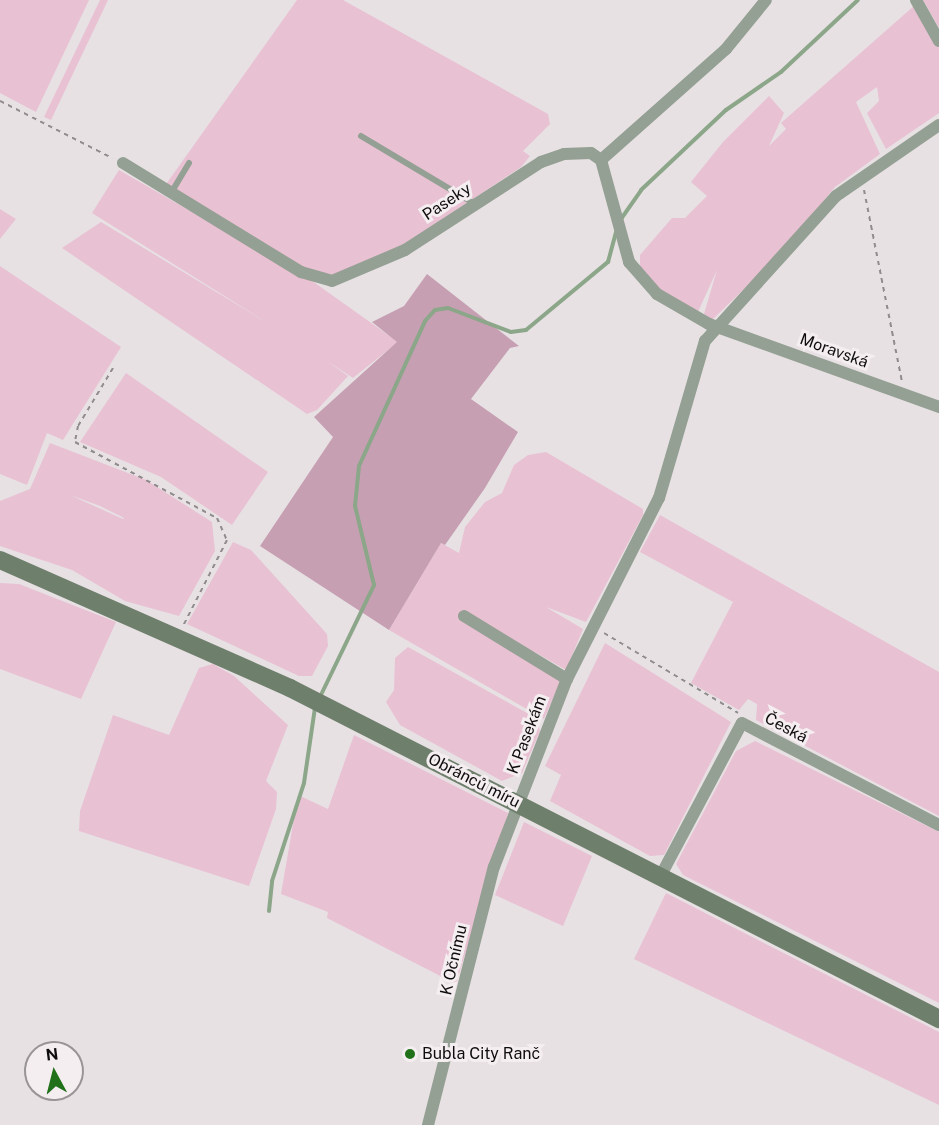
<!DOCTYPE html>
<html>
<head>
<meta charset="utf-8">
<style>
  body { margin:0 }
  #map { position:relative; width:939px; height:1125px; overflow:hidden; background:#e8e1e4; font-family:"Public Sans",sans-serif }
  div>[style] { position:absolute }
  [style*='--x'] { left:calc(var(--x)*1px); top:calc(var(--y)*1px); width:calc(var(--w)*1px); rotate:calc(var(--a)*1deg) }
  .green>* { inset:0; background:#e8c1d3 }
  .forest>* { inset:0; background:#c6a0b2 }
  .stream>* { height:4px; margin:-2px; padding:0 2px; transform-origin:2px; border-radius:2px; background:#8ca689 }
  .path>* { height:2px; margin-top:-1px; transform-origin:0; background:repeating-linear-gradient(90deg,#908b8d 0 4.5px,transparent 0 9px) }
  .lane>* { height:6px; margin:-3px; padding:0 3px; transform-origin:3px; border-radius:3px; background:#94a093 }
  .street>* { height:12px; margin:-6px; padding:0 6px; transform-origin:6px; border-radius:6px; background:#94a093 }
  .secondary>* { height:18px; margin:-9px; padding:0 9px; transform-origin:9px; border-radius:9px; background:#6e7f6c }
  .dots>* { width:16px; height:16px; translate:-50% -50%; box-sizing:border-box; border:3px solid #f5eef1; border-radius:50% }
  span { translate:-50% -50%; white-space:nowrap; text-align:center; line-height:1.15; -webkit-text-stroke:6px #f5eef1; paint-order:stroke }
  .street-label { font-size:16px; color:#0e0c0d }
  .poi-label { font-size:16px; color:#0e0c0d }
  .left { translate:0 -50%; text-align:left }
  .north { position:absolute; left:24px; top:1041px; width:60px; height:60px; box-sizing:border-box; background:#f5eef1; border:2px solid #999496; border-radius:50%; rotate:353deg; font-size:16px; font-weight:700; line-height:24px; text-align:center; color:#0e0c0d }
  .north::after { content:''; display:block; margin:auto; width:21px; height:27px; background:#207119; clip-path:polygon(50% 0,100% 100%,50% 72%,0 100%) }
</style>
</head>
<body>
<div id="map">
  <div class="green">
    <div style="clip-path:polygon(0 0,89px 0,36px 112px,0 93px)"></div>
    <div style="clip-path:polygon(100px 0,108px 0,51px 120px,44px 117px)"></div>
    <div style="clip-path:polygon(297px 0,343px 0,548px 114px,550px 124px,523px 151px,530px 156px,521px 167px,409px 242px,338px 275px,308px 271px,164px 187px)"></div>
    <div style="clip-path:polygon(923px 0,939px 0,939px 28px,926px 5px)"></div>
    <div style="clip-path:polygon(915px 5px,939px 48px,939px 113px,886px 149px,867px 113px,879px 101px,877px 87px,856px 102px,880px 154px,835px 187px,781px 253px,711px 321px,704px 314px,717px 270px,698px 312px,660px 291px,640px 269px,640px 255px,672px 218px,685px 218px,707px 196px,691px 182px,723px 142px,769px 96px,784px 113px,769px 146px,786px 129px,781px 123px)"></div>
    <div style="clip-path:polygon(119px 170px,315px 283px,398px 342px,353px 378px,327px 361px,348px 376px,317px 410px,307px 414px,62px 248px,101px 222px,269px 324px,92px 213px)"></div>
    <div style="clip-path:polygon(0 209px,16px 219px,0 239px)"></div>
    <div style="clip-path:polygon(0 266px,121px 347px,63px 440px,47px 433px,27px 485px,0 474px)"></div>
    <div style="clip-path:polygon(126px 373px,268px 472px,232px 525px,161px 477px,80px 442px)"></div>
    <div style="clip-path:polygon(evenodd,50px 443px,146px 480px,212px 522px,215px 551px,179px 616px,125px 601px,72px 570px,0 546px,0 501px,30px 489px,50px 443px,70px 495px,100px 506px,124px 518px,123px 519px,70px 495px)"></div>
    <div style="clip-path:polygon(546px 452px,643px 509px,643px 515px,586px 622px,546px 607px,583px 629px,566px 670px,533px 651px,562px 678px,544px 719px,389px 630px,441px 543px,459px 553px,465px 527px,485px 502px,502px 493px,514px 465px,528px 455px)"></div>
    <div style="clip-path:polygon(660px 515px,939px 672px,939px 816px,756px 720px,757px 704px,748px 699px,739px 710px,691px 683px,733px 602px,640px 552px)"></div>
    <div style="clip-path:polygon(233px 542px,251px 550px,327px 634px,328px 646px,312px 676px,299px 676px,187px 624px)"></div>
    <div style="clip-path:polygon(0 583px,19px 584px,116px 622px,81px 699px,0 669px)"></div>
    <div style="clip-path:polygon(605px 643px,731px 722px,664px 855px,650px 856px,550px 801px,561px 775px,545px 766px)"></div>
    <div style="clip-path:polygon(408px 647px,536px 718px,540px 731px,522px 773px,502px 781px,400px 725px,386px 702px,394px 690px,395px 658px)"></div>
    <div style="clip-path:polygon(213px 664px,234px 676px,288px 725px,266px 781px,277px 792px,276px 809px,249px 886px,79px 831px,80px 811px,113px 715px,169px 735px,199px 668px)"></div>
    <div style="clip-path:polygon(354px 735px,508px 813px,456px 984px,327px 918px,328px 912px,281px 894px,298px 795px,328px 809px)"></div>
    <div style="clip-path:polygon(755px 741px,939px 832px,939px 1003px,683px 875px,676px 864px,736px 751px)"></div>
    <div style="clip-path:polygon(524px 822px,592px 856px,563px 926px,495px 895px)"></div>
    <div style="clip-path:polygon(666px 893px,939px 1032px,939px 1105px,634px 959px)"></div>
  </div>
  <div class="forest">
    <div style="clip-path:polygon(427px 274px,519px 346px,510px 348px,471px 399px,518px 432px,485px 488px,445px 545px,441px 543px,389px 630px,260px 546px,333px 437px,314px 417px,397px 342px,372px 322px,404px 306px)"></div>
  </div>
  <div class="stream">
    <div style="--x:621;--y:219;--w:35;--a:-55"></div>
    <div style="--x:641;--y:190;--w:117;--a:-43.3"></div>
    <div style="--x:726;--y:110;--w:67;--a:-34.6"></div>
    <div style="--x:781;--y:72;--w:105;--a:-43.1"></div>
    <div style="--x:319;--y:699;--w:127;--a:-64.2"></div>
    <div style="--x:374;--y:585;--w:81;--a:-103.5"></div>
    <div style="--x:355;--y:506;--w:40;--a:-84.3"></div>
    <div style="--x:359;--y:466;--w:159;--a:-65.5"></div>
    <div style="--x:425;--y:321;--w:15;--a:-48"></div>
    <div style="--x:435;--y:310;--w:13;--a:-9"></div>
    <div style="--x:448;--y:308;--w:67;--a:20.9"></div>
    <div style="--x:511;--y:332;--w:15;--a:-8"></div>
    <div style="--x:526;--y:330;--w:107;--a:-39.7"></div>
    <div style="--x:608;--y:262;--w:35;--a:-75"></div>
    <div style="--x:269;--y:911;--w:30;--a:-84"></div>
    <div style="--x:272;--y:881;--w:103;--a:-71.9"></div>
    <div style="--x:304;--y:783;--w:76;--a:-81.7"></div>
  </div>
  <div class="path">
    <div style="--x:0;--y:101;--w:126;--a:27"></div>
    <div style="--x:864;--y:190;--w:196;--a:78.8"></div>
    <div style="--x:113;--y:368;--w:68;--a:121.1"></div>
    <div style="--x:78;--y:426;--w:16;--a:101"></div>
    <div style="--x:75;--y:442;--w:161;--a:28.2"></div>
    <div style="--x:217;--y:518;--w:24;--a:66"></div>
    <div style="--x:227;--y:540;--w:97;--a:117.1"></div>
    <div style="--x:604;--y:633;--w:156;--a:30.8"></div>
  </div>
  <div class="lane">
    <div style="--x:361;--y:136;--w:133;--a:30.8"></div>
    <div style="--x:171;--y:193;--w:35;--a:-59"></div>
  </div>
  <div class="street">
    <div style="--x:916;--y:0;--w:47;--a:60.7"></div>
    <div style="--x:601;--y:160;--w:167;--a:-41.6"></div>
    <div style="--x:726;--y:49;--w:63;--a:-50.8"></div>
    <div style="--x:123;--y:163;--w:209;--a:31.5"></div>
    <div style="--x:301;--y:272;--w:32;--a:16"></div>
    <div style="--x:332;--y:281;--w:79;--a:-23"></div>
    <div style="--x:405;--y:250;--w:162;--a:-32.9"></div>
    <div style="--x:541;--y:162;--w:24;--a:-19"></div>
    <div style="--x:564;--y:154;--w:27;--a:-2"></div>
    <div style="--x:591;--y:153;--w:12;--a:35"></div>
    <div style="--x:601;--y:160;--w:106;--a:74.6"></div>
    <div style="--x:629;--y:262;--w:43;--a:48.8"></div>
    <div style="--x:657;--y:294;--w:60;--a:30"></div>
    <div style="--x:709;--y:324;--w:245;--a:19.8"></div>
    <div style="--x:464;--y:616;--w:121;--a:31.5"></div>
    <div style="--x:660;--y:877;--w:174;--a:-62"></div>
    <div style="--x:742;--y:723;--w:222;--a:27.4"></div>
    <div style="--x:428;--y:1125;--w:266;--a:-75.7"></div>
    <div style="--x:494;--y:867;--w:202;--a:-68.8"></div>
    <div style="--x:567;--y:679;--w:203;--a:-63.1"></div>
    <div style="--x:659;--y:498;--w:164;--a:-73.7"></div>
    <div style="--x:705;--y:341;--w:195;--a:-47.9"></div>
    <div style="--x:836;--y:196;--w:125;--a:-34.6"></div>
  </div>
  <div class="secondary">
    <div style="--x:0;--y:560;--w:317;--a:23.8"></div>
    <div style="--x:290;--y:688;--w:729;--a:27.02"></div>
  </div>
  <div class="dots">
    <div style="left:410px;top:1054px;background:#207119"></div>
  </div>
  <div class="street-label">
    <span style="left:447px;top:202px;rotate:-33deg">Paseky</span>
    <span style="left:834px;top:351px;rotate:20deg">Moravská</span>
    <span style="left:786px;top:728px;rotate:28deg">Česká</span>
    <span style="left:527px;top:735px;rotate:-69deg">K Pasekám</span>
    <span style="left:474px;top:781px;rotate:27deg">Obránců míru</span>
    <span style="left:454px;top:960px;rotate:-77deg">K Očnímu</span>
  </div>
  <div class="poi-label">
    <span class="left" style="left:422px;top:1054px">Bubla City Ranč</span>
  </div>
  <div class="north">N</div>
</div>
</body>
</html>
